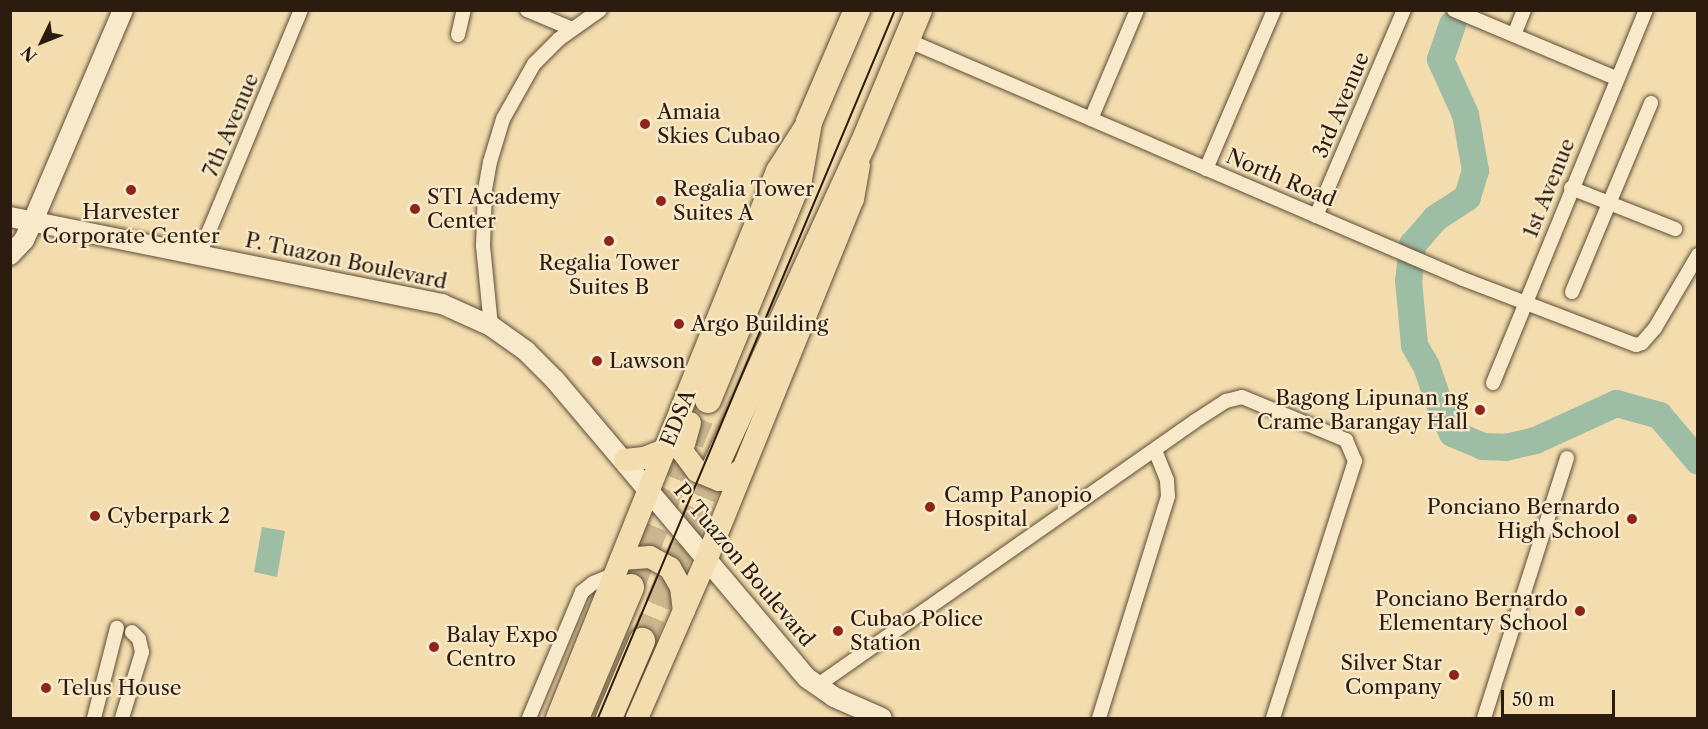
<!DOCTYPE html>
<html>
<head>
<meta charset="utf-8">
<style>
  body { margin:0 }
  #map { position:relative; width:1708px; height:729px; overflow:hidden; background:#f3ddae; font-family:"Libre Caslon Text",serif }
  div>[style] { position:absolute }
  [style*='--x'] { left:calc(var(--x)*1px); top:calc(var(--y)*1px); width:calc(var(--w)*1px); rotate:calc(var(--a)*1deg) }
  .water>* { inset:0; background:#9dbda5 }
  .river>* { height:27px; margin:-13.5px; padding:0 13.5px; transform-origin:13.5px; border-radius:13.5px; background:#9dbda5 }
  .highway-tunnel>* { height:26px; margin-top:-13px; transform-origin:0; background:repeating-linear-gradient(90deg,#cbb68e 0 26px,transparent 0 39px) }
  .roads { filter:drop-shadow(0 0 2px #5e4c37) drop-shadow(0 0 2px #5e4c37) }
  .street>* { height:14px; margin:-7px; padding:0 7px; transform-origin:7px; border-radius:7px; background:#f7e9ca }
  .secondary>* { height:20px; margin:-10px; padding:0 10px; transform-origin:10px; border-radius:10px; background:#f7e9ca }
  .primary>* { height:22px; margin:-11px; padding:0 11px; transform-origin:11px; border-radius:11px; background:#f3ddae }
  .highway>* { height:26px; margin:-13px; padding:0 13px; transform-origin:13px; border-radius:13px; background:#f3ddae }
  .tram>* { height:1.5px; margin:-0.75px; padding:0 0.75px; transform-origin:0.75px; border-radius:0.75px; background:#2c1c0f }
  .dots>* { width:16px; height:16px; translate:-50% -50%; box-sizing:border-box; border:3px solid #f7e9ca; border-radius:50% }
  span { translate:-50% -50%; white-space:nowrap; text-align:center; line-height:1.15; -webkit-text-stroke:4.5px #f7e9ca; paint-order:stroke }
  .street-label { font-size:21px; color:#2c1c0f }
  .poi-label { font-size:21px; color:#2c1c0f }
  .left { translate:0 -50%; text-align:left }
  .right { translate:-100% -50%; text-align:right }
  .frame { position:absolute; inset:0; border:12px solid #2c1c0f; pointer-events:none }
  .north { position:absolute; left:12px; top:12px; width:60px; height:60px; -webkit-text-stroke:4px #f7e9ca; paint-order:stroke; rotate:227deg; font-size:16px; font-weight:700; line-height:24px; text-align:center; color:#2c1c0f }
  .north::after { content:''; display:block; margin:auto; width:21px; height:27px; background:#2c1c0f; clip-path:polygon(50% 0,100% 100%,50% 72%,0 100%) }
  .scale { position:absolute; left:1501px; top:690px; width:114px; height:27px; box-sizing:border-box; border:3px solid #2c1c0f; border-top:0; padding-left:8px; font-size:18px; line-height:21px; white-space:nowrap; color:#2c1c0f; -webkit-text-stroke:4px #f7e9ca; paint-order:stroke }
</style>
</head>
<body>
<div id="map">
  <div class="water">
    <div style="clip-path:polygon(262px 527px,285px 531px,277px 577px,254px 572px)"></div>
  </div>
  <div class="river">
    <div style="--x:1452;--y:24;--w:37;--a:109"></div>
    <div style="--x:1440;--y:59;--w:60;--a:65.6"></div>
    <div style="--x:1465;--y:114;--w:57;--a:79.9"></div>
    <div style="--x:1475;--y:170;--w:28;--a:107"></div>
    <div style="--x:1467;--y:197;--w:38;--a:147"></div>
    <div style="--x:1435;--y:218;--w:35;--a:131"></div>
    <div style="--x:1412;--y:244;--w:36;--a:96"></div>
    <div style="--x:1408;--y:280;--w:65;--a:84.7"></div>
    <div style="--x:1414;--y:345;--w:24;--a:60"></div>
    <div style="--x:1426;--y:366;--w:49;--a:70.8"></div>
    <div style="--x:1442;--y:412;--w:23;--a:65"></div>
    <div style="--x:1452;--y:433;--w:33;--a:23"></div>
    <div style="--x:1482;--y:446;--w:23;--a:2"></div>
    <div style="--x:1505;--y:447;--w:31;--a:-13"></div>
    <div style="--x:1535;--y:440;--w:89;--a:-24.6"></div>
    <div style="--x:1616;--y:403;--w:45;--a:15.6"></div>
    <div style="--x:1659;--y:415;--w:60;--a:49.7"></div>
  </div>
  <div class="highway-tunnel">
    <div style="--x:631;--y:587;--w:202;--a:-67.6"></div>
    <div style="--x:642;--y:641;--w:191;--a:-67.2"></div>
  </div>
  <div class="roads">
    <div class="street">
      <div style="--x:527;--y:10;--w:49;--a:22.9"></div>
      <div style="--x:1454;--y:10;--w:176;--a:22.8"></div>
      <div style="--x:458;--y:35;--w:26;--a:-77"></div>
      <div style="--x:1514;--y:35;--w:27;--a:-68"></div>
      <div style="--x:907;--y:40;--w:605;--a:23.26"></div>
      <div style="--x:1463;--y:279;--w:185;--a:20.9"></div>
      <div style="--x:1636;--y:345;--w:6;--a:-18"></div>
      <div style="--x:1642;--y:343;--w:20;--a:-49"></div>
      <div style="--x:1655;--y:328;--w:85;--a:-59.5"></div>
      <div style="--x:1091;--y:119;--w:118;--a:-67.1"></div>
      <div style="--x:1206;--y:169;--w:173;--a:-66.8"></div>
      <div style="--x:1571;--y:188;--w:112;--a:21.5"></div>
      <div style="--x:1316;--y:216;--w:224;--a:-66.9"></div>
      <div style="--x:199;--y:255;--w:265;--a:-67.4"></div>
      <div style="--x:1572;--y:292;--w:205;--a:-67.3"></div>
      <div style="--x:491;--y:326;--w:80;--a:-95.7"></div>
      <div style="--x:483;--y:246;--w:56;--a:-88"></div>
      <div style="--x:485;--y:190;--w:28;--a:-80"></div>
      <div style="--x:490;--y:162;--w:45;--a:-73.2"></div>
      <div style="--x:503;--y:119;--w:63;--a:-60.6"></div>
      <div style="--x:534;--y:64;--w:35;--a:-45"></div>
      <div style="--x:559;--y:39;--w:50;--a:-35.3"></div>
      <div style="--x:1493;--y:383;--w:403;--a:-67.7"></div>
      <div style="--x:818;--y:685;--w:460;--a:-35"></div>
      <div style="--x:1195;--y:421;--w:37;--a:-33"></div>
      <div style="--x:1226;--y:401;--w:16;--a:-14"></div>
      <div style="--x:1242;--y:397;--w:113;--a:22.5"></div>
      <div style="--x:1346;--y:440;--w:23;--a:67"></div>
      <div style="--x:1355;--y:461;--w:270;--a:107.7"></div>
      <div style="--x:94;--y:718;--w:93;--a:-75.7"></div>
      <div style="--x:122;--y:718;--w:69;--a:-73.1"></div>
      <div style="--x:142;--y:652;--w:13;--a:-103"></div>
      <div style="--x:139;--y:639;--w:10;--a:-135"></div>
      <div style="--x:529;--y:718;--w:137;--a:-67.2"></div>
      <div style="--x:582;--y:592;--w:14;--a:-39"></div>
      <div style="--x:593;--y:583;--w:24;--a:-22"></div>
      <div style="--x:1099;--y:718;--w:232;--a:-72.7"></div>
      <div style="--x:1168;--y:496;--w:16;--a:-94"></div>
      <div style="--x:1167;--y:480;--w:32;--a:-112"></div>
      <div style="--x:1484;--y:718;--w:273;--a:-72.3"></div>
    </div>
    <div class="secondary">
      <div style="--x:10;--y:217;--w:441;--a:11.4"></div>
      <div style="--x:442;--y:304;--w:54;--a:24.2"></div>
      <div style="--x:491;--y:326;--w:43;--a:35.5"></div>
      <div style="--x:526;--y:351;--w:41;--a:45"></div>
      <div style="--x:555;--y:380;--w:390;--a:49.8"></div>
      <div style="--x:807;--y:678;--w:33;--a:35"></div>
      <div style="--x:834;--y:697;--w:52;--a:23.6"></div>
      <div style="--x:10;--y:255;--w:21;--a:-47"></div>
      <div style="--x:24;--y:240;--w:21;--a:-65"></div>
      <div style="--x:33;--y:221;--w:229;--a:-66.9"></div>
    </div>
    <div class="primary">
      <div style="--x:690;--y:423;--w:29;--a:106"></div>
      <div style="--x:682;--y:451;--w:25;--a:53"></div>
      <div style="--x:697;--y:471;--w:24;--a:22"></div>
      <div style="--x:719;--y:480;--w:7;--a:0"></div>
      <div style="--x:726;--y:480;--w:20;--a:-33"></div>
      <div style="--x:625;--y:460;--w:19;--a:-6"></div>
      <div style="--x:644;--y:458;--w:22;--a:-21"></div>
      <div style="--x:621;--y:559;--w:29;--a:-4"></div>
      <div style="--x:650;--y:557;--w:23;--a:29"></div>
      <div style="--x:670;--y:568;--w:22;--a:60"></div>
      <div style="--x:681;--y:587;--w:24;--a:83"></div>
      <div style="--x:557;--y:718;--w:590;--a:-68.09"></div>
      <div style="--x:777;--y:171;--w:56;--a:-57.4"></div>
      <div style="--x:637;--y:718;--w:175;--a:-66.4"></div>
      <div style="--x:707;--y:558;--w:388;--a:-67.9"></div>
      <div style="--x:853;--y:199;--w:34;--a:-80"></div>
    </div>
    <div class="highway">
      <div style="--x:708;--y:400;--w:239;--a:-67.6"></div>
      <div style="--x:799;--y:179;--w:58;--a:-80"></div>
      <div style="--x:809;--y:122;--w:122;--a:-66.8"></div>
      <div style="--x:716;--y:465;--w:353;--a:-65.4"></div>
      <div style="--x:863;--y:144;--w:145;--a:-67.3"></div>
      <div style="--x:576;--y:718;--w:142;--a:-67.2"></div>
      <div style="--x:609;--y:718;--w:84;--a:-66.8"></div>
    </div>
  </div>
  <div class="tram">
    <div style="--x:598;--y:718;--w:768;--a:-67.24"></div>
  </div>
  <div class="dots">
    <div style="left:645px;top:124px;background:#8f2418"></div>
    <div style="left:131px;top:190px;background:#8f2418"></div>
    <div style="left:661px;top:201px;background:#8f2418"></div>
    <div style="left:415px;top:209px;background:#8f2418"></div>
    <div style="left:609px;top:241px;background:#8f2418"></div>
    <div style="left:679px;top:324px;background:#8f2418"></div>
    <div style="left:597px;top:361px;background:#8f2418"></div>
    <div style="left:1480px;top:410px;background:#8f2418"></div>
    <div style="left:930px;top:507px;background:#8f2418"></div>
    <div style="left:95px;top:516px;background:#8f2418"></div>
    <div style="left:1632px;top:519px;background:#8f2418"></div>
    <div style="left:1580px;top:611px;background:#8f2418"></div>
    <div style="left:838px;top:631px;background:#8f2418"></div>
    <div style="left:434px;top:647px;background:#8f2418"></div>
    <div style="left:1454px;top:675px;background:#8f2418"></div>
    <div style="left:46px;top:688px;background:#8f2418"></div>
  </div>
  <div class="street-label">
    <span style="left:1341px;top:105px;rotate:-67deg">3rd Avenue</span>
    <span style="left:231px;top:125px;rotate:-67deg">7th Avenue</span>
    <span style="left:1281px;top:178px;rotate:23deg">North Road</span>
    <span style="left:1549px;top:188px;rotate:-68deg">1st Avenue</span>
    <span style="left:346px;top:261px;rotate:12deg">P. Tuazon Boulevard</span>
    <span style="left:678px;top:418px;rotate:-68deg">EDSA</span>
    <span style="left:744px;top:565px;rotate:50deg">P. Tuazon Boulevard</span>
  </div>
  <div class="poi-label">
    <span class="left" style="left:657px;top:124px">Amaia<br>Skies Cubao</span>
    <span class="left" style="left:673px;top:201px">Regalia Tower<br>Suites A</span>
    <span class="left" style="left:427px;top:209px">STI Academy<br>Center</span>
    <span style="left:131px;top:224px">Harvester<br>Corporate Center</span>
    <span style="left:609px;top:275px">Regalia Tower<br>Suites B</span>
    <span class="left" style="left:691px;top:324px">Argo Building</span>
    <span class="left" style="left:609px;top:361px">Lawson</span>
    <span class="right" style="left:1468px;top:410px">Bagong Lipunan ng<br>Crame Barangay Hall</span>
    <span class="left" style="left:944px;top:507px">Camp Panopio<br>Hospital</span>
    <span class="right" style="left:1620px;top:519px">Ponciano Bernardo<br>High School</span>
    <span class="left" style="left:107px;top:516px">Cyberpark 2</span>
    <span class="right" style="left:1568px;top:611px">Ponciano Bernardo<br>Elementary School</span>
    <span class="left" style="left:850px;top:631px">Cubao Police<br>Station</span>
    <span class="left" style="left:446px;top:647px">Balay Expo<br>Centro</span>
    <span class="right" style="left:1442px;top:675px">Silver Star<br>Company</span>
    <span class="left" style="left:58px;top:688px">Telus House</span>
  </div>
  <div class="frame"></div>
  <div class="north">N</div>
  <div class="scale">50 m</div>
</div>
</body>
</html>
